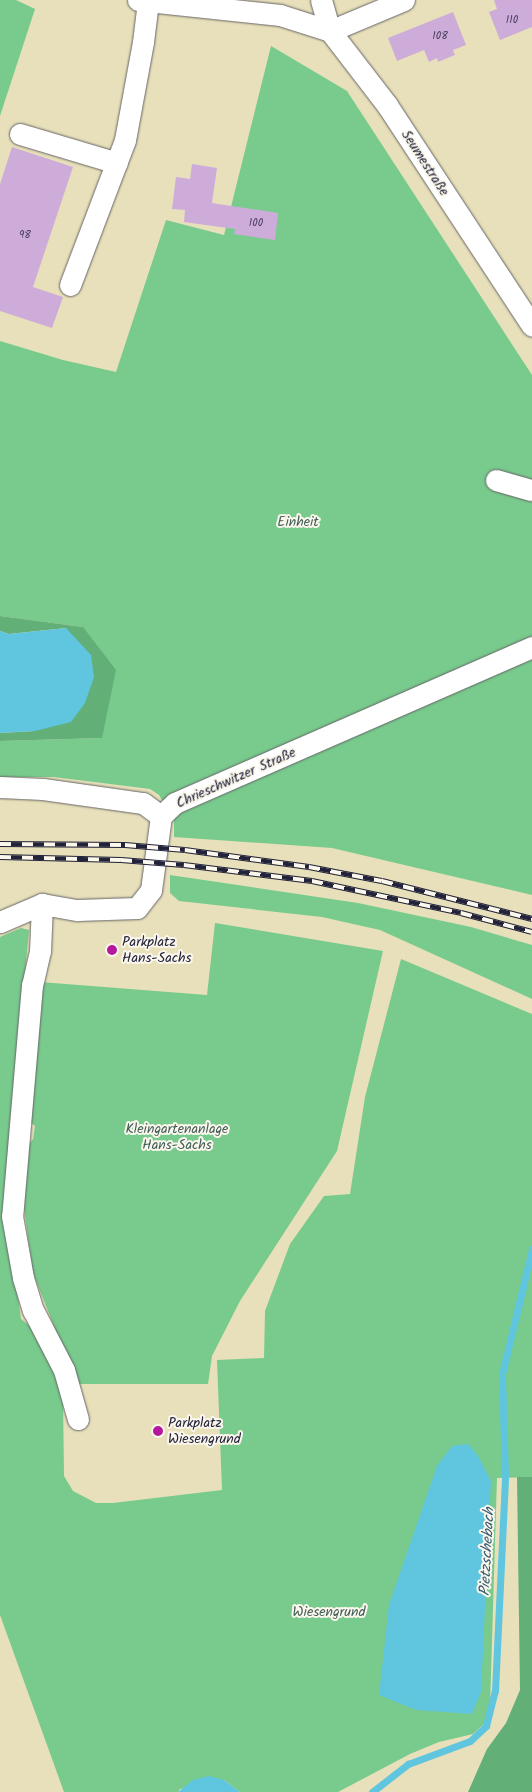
<!DOCTYPE html>
<html>
<head>
<meta charset="utf-8">
<style>
  body { margin:0 }
  #map { position:relative; width:532px; height:1792px; overflow:hidden; background:#e7e0ba; font-family:Kalam,sans-serif }
  div>[style] { position:absolute }
  [style*='--x'] { left:calc(var(--x)*1px); top:calc(var(--y)*1px); width:calc(var(--w)*1px); rotate:calc(var(--a)*1deg) }
  .green>* { inset:0; background:#78cb8d }
  .forest>* { inset:0; background:#62af78 }
  .water>* { inset:0; background:#60c5de }
  .stream>* { height:7px; margin:-3.5px; padding:0 3.5px; transform-origin:3.5px; border-radius:3.5px; background:#60c5de }
  .building>* { inset:0; background:#ceacda }
  .roads { filter:drop-shadow(0 0 1px #676467) drop-shadow(0 0 1px #676467) }
  .minor>* { height:21px; margin:-10.5px; padding:0 10.5px; transform-origin:10.5px; border-radius:10.5px; background:#fff }
  .rail>* { height:5.5px; margin-top:-2.75px; transform-origin:0; background:repeating-linear-gradient(90deg,#fbf7ec 0 11px,#22223b 0 22px); box-sizing:border-box; border-block:1px solid #22223b }
  .dots>* { width:14px; height:14px; translate:-50% -50%; box-sizing:border-box; border:2px solid #fbf7ec; border-radius:50% }
  span { translate:-50% -50%; white-space:nowrap; text-align:center; line-height:1.15; -webkit-text-stroke:4px #fbf7ec; paint-order:stroke }
  .number-label { font-size:11px; color:#4d4463 }
  .number-label span { -webkit-text-stroke-width:0 }
  .street-label { font-size:14px; color:#22223b }
  .park-label { font-size:14px; color:#405d58 }
  .poi-label { font-size:14px; color:#22223b }
  .left { translate:0 -50%; text-align:left }
  .water-label { font-size:15px; color:#385b74; font-style:italic }
</style>
</head>
<body>
<div id="map">
  <div class="green">
    <div style="clip-path:polygon(0 0,16px 0,35px 9px,0 116px)"></div>
    <div style="clip-path:polygon(271px 46px,347px 91px,532px 375px,532px 895px,332px 848px,174px 837px,174px 821px,159px 795px,150px 789px,54px 777px,0 777px,0 741px,102px 738px,83px 627px,0 616px,0 341px,63px 360px,116px 372px,166px 220px,224px 235px)"></div>
    <div style="clip-path:polygon(170px 875px,358px 903px,471px 927px,532px 945px,532px 999px,380px 930px,322px 917px,179px 901px,170px 893px)"></div>
    <div style="clip-path:polygon(215px 923px,383px 951px,337px 1151px,240px 1301px,212px 1356px,208px 1384px,77px 1384px,33px 1273px,24px 1208px,28px 1145px,33px 1139px,35px 1126px,30px 1122px,40px 982px,207px 995px)"></div>
    <div style="clip-path:polygon(21px 928px,29px 930px,12px 1116px,11px 1247px,21px 1319px,35px 1330px,53px 1361px,63px 1397px,64px 1476px,73px 1491px,96px 1503px,113px 1503px,222px 1490px,217px 1360px,264px 1358px,265px 1311px,290px 1244px,324px 1196px,350px 1194px,365px 1097px,401px 959px,532px 1014px,532px 1477px,497px 1478px,490px 1706px,485px 1723px,473px 1734px,439px 1742px,410px 1754px,338px 1792px,240px 1792px,224px 1780px,180px 1789px,178px 1792px,64px 1792px,0 1615px,0 937px)"></div>
  </div>
  <div class="forest">
    <div style="clip-path:polygon(0 616px,83px 627px,116px 670px,102px 738px,0 741px,0 733px,35px 731px,66px 628px,9px 634px,0 631px)"></div>
    <div style="clip-path:polygon(517px 1477px,532px 1477px,532px 1792px,468px 1792px,487px 1749px,506px 1723px,520px 1690px)"></div>
  </div>
  <div class="water">
    <div style="clip-path:polygon(66px 628px,91px 655px,94px 677px,85px 703px,71px 722px,35px 731px,0 733px,0 631px,9px 634px)"></div>
    <div style="clip-path:polygon(468px 1444px,478px 1456px,491px 1481px,481px 1692px,472px 1714px,416px 1710px,379px 1695px,389px 1605px,437px 1466px,452px 1446px)"></div>
    <div style="clip-path:polygon(209px 1776px,224px 1780px,240px 1792px,178px 1792px,193px 1780px)"></div>
  </div>
  <div class="stream">
    <div style="--x:372;--y:1792;--w:46;--a:-37.9"></div>
    <div style="--x:408;--y:1764;--w:66;--a:-20.4"></div>
    <div style="--x:470;--y:1741;--w:22;--a:-43"></div>
    <div style="--x:486;--y:1726;--w:36;--a:-76"></div>
    <div style="--x:495;--y:1691;--w:215;--a:-87.3"></div>
    <div style="--x:505;--y:1476;--w:102;--a:-91.7"></div>
    <div style="--x:502;--y:1374;--w:129;--a:-76.5"></div>
  </div>
  <div class="building">
    <div style="clip-path:polygon(494px 0,532px 0,532px 27px,500px 40px,489px 12px,497px 9px)"></div>
    <div style="clip-path:polygon(453px 12px,466px 45px,453px 50px,455px 55px,438px 62px,437px 58px,429px 62px,424px 50px,397px 61px,388px 38px)"></div>
    <div style="clip-path:polygon(12px 147px,73px 167px,33px 287px,63px 297px,52px 328px,0 311px,0 184px)"></div>
    <div style="clip-path:polygon(192px 164px,217px 168px,212px 203px,278px 213px,275px 240px,234px 234px,235px 229px,184px 222px,185px 210px,172px 209px,176px 177px,190px 179px)"></div>
  </div>
  <div class="roads">
    <div class="minor">
      <div style="--x:138;--y:0;--w:143;--a:6"></div>
      <div style="--x:280;--y:15;--w:52;--a:17.7"></div>
      <div style="--x:330;--y:31;--w:80;--a:-22.7"></div>
      <div style="--x:321;--y:0;--w:32;--a:74"></div>
      <div style="--x:330;--y:31;--w:93;--a:52.4"></div>
      <div style="--x:387;--y:105;--w:264;--a:56.7"></div>
      <div style="--x:20;--y:134;--w:101;--a:16.6"></div>
      <div style="--x:70;--y:285;--w:155;--a:-69.2"></div>
      <div style="--x:125;--y:140;--w:100;--a:-79.6"></div>
      <div style="--x:143;--y:42;--w:41;--a:-83"></div>
      <div style="--x:496;--y:480;--w:37;--a:16"></div>
      <div style="--x:0;--y:787;--w:43;--a:2.7"></div>
      <div style="--x:43;--y:789;--w:101;--a:8"></div>
      <div style="--x:143;--y:803;--w:22;--a:36"></div>
      <div style="--x:42;--y:904;--w:47;--a:92.4"></div>
      <div style="--x:40;--y:951;--w:35;--a:103"></div>
      <div style="--x:32;--y:985;--w:232;--a:94.9"></div>
      <div style="--x:12;--y:1216;--w:63;--a:79.9"></div>
      <div style="--x:23;--y:1278;--w:34;--a:73"></div>
      <div style="--x:33;--y:1310;--w:68;--a:62.7"></div>
      <div style="--x:64;--y:1370;--w:51;--a:74.1"></div>
      <div style="--x:0;--y:922;--w:46;--a:-23.2"></div>
      <div style="--x:42;--y:904;--w:36;--a:10"></div>
      <div style="--x:77;--y:910;--w:60;--a:-1.9"></div>
      <div style="--x:137;--y:908;--w:23;--a:-52"></div>
      <div style="--x:151;--y:890;--w:75;--a:-82.3"></div>
      <div style="--x:161;--y:816;--w:19;--a:-43"></div>
      <div style="--x:175;--y:803;--w:390;--a:-23.6"></div>
    </div>
  </div>
  <div class="rail">
    <div style="--x:0;--y:844;--w:125;--a:0.5"></div>
    <div style="--x:125;--y:845;--w:60;--a:4.8"></div>
    <div style="--x:185;--y:850;--w:125;--a:7.8"></div>
    <div style="--x:309;--y:867;--w:74;--a:10.9"></div>
    <div style="--x:382;--y:881;--w:155;--a:14.2"></div>
    <div style="--x:0;--y:857;--w:121;--a:1.4"></div>
    <div style="--x:121;--y:860;--w:63;--a:4.5"></div>
    <div style="--x:184;--y:865;--w:129;--a:7.1"></div>
    <div style="--x:312;--y:881;--w:152;--a:12.1"></div>
    <div style="--x:461;--y:913;--w:73;--a:15"></div>
  </div>
  <div class="dots">
    <div style="left:112px;top:950px;background:#b5179e"></div>
    <div style="left:158px;top:1431px;background:#b5179e"></div>
  </div>
  <div class="number-label">
    <span style="left:512px;top:20px">110</span>
    <span style="left:440px;top:36px">108</span>
    <span style="left:256px;top:223px">100</span>
    <span style="left:25px;top:235px">98</span>
  </div>
  <div class="street-label">
    <span style="left:425px;top:163px;rotate:57deg">Seumestraße</span>
    <span style="left:236px;top:778px;rotate:-24deg">Chrieschwitzer Straße</span>
  </div>
  <div class="park-label">
    <span style="left:298px;top:522px">Einheit</span>
    <span style="left:177px;top:1137px">Kleingartenanlage<br>Hans-Sachs</span>
    <span style="left:329px;top:1612px">Wiesengrund</span>
  </div>
  <div class="poi-label">
    <span class="left" style="left:122px;top:950px">Parkplatz<br>Hans-Sachs</span>
    <span class="left" style="left:168px;top:1431px">Parkplatz<br>Wiesengrund</span>
  </div>
  <div class="water-label">
    <span style="left:488px;top:1552px;rotate:-87deg">Pietzschebach</span>
  </div>
</div>
</body>
</html>
